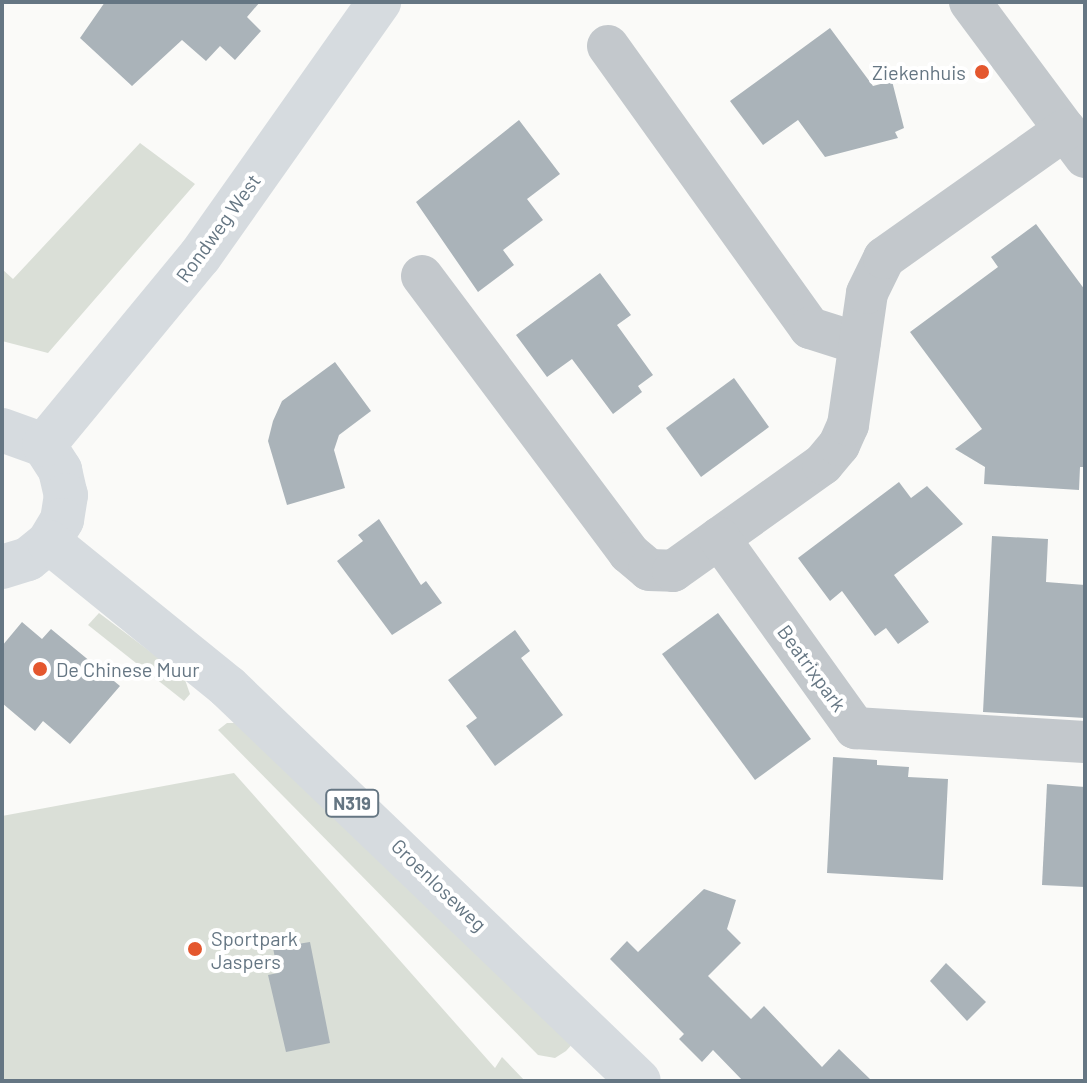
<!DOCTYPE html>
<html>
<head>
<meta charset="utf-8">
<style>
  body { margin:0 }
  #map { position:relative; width:1087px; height:1083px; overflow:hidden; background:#fafaf8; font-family:Barlow,sans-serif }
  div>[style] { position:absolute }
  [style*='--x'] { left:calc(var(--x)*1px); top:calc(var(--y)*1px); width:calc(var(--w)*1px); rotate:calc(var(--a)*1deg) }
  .green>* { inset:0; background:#dadfd7 }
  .building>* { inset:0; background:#aab3b9 }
  .minor>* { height:42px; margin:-21px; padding:0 21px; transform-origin:21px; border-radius:21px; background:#c3c8cc }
  .major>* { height:44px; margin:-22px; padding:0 22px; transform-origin:22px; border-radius:22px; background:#d6dbdf }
  .dots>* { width:22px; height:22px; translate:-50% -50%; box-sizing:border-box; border:4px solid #fff; border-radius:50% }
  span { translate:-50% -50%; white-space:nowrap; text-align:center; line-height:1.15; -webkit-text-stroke:8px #fff; paint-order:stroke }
  .shield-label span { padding:2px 6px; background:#fff; border:2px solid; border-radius:6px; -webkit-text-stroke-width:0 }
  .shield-label { font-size:18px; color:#657683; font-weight:700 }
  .poi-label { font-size:20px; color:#657683 }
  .right { translate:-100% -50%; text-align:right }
  .left { translate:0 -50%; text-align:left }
  .street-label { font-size:20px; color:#657683 }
  .frame { position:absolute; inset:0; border:4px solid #657683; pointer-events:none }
</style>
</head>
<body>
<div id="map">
  <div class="green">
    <div style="clip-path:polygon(140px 143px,195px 184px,48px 353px,2px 341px,2px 269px,13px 279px)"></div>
    <div style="clip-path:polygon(99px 613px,184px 677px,190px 694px,184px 701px,88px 625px)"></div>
    <div style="clip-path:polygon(227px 723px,241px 723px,575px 1041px,566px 1051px,555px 1058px,538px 1055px,218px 730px)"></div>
    <div style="clip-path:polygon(234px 773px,495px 1068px,502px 1057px,525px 1081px,2px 1081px,2px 816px)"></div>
  </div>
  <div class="building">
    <div style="clip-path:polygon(105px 2px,260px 2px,247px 17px,261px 31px,235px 60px,220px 46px,206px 61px,182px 40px,132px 86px,80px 38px)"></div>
    <div style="clip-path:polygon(830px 28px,873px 86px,892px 81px,904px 128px,895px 132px,898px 138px,825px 157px,798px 120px,763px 145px,730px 101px)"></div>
    <div style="clip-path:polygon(519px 120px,560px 174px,527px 199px,543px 220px,503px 250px,514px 265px,478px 292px,416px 202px)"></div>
    <div style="clip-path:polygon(1036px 224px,1085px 290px,1085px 467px,1080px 467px,1079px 490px,984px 484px,985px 467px,955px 449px,982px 429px,910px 332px,998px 267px,991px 257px)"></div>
    <div style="clip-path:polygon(600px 273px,631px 315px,617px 325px,653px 375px,638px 386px,642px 392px,613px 414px,572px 359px,547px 377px,516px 335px)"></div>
    <div style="clip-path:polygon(335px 362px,371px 411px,339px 435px,334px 450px,345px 488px,287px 505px,268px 441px,273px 421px,282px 401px)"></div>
    <div style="clip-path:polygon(734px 378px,769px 427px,701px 477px,666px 428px)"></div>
    <div style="clip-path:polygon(899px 482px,911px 498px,927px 486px,963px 524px,894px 575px,929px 622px,898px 644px,886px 628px,875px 636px,842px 591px,830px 601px,798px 558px)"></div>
    <div style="clip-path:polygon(379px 519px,421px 585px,426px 581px,442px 603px,392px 635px,337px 561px,363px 541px,358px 535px)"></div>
    <div style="clip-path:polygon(992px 536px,1048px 539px,1046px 582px,1085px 585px,1085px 718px,983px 712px)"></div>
    <div style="clip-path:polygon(718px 613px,811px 739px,755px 780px,662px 654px)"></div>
    <div style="clip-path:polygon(22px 622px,42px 639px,51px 629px,120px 686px,70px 744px,43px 721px,35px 731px,2px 703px,2px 646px)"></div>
    <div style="clip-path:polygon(515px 630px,530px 651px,521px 658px,563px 715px,495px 766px,466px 726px,477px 718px,448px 680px)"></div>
    <div style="clip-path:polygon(833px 757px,877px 760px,877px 765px,909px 767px,908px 777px,948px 779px,943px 880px,827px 873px)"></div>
    <div style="clip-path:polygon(1047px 784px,1085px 787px,1085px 887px,1042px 885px)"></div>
    <div style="clip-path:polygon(704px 889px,736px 900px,727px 929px,741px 943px,708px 976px,751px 1019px,764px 1006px,822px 1067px,839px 1049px,872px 1081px,743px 1081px,713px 1050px,702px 1062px,679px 1039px,684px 1034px,610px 959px,627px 941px,638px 952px)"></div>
    <div style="clip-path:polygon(310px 942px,330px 1043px,286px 1052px,268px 975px,278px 973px,273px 948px)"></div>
    <div style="clip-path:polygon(946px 963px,986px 1002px,967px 1021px,930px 981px)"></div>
  </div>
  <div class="minor">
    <div style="--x:970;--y:2;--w:193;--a:53.4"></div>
    <div style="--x:608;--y:46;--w:347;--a:54.4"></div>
    <div style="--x:810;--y:328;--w:52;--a:17.7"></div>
    <div style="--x:422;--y:276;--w:346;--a:53.2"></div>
    <div style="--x:629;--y:553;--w:26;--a:40"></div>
    <div style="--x:649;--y:570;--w:24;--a:2"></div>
    <div style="--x:673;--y:571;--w:184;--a:-35.5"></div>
    <div style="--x:823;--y:464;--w:25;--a:-50"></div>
    <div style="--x:839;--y:445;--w:22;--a:-66"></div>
    <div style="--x:848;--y:425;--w:133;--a:-81.8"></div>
    <div style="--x:867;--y:293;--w:39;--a:-64"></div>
    <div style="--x:884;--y:258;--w:222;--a:-35.3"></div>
    <div style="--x:719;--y:538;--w:234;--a:54.4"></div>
    <div style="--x:855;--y:728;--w:230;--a:3.5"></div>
  </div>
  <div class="major">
    <div style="--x:2;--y:430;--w:45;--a:19.7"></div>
    <div style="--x:44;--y:445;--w:30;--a:57"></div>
    <div style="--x:60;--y:470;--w:26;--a:77"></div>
    <div style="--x:66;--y:495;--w:25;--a:99"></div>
    <div style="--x:62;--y:520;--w:26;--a:121"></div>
    <div style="--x:49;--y:542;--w:27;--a:141"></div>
    <div style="--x:28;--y:559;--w:27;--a:163"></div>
    <div style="--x:44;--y:445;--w:245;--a:-50.5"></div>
    <div style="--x:200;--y:256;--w:311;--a:-54.8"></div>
    <div style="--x:49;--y:542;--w:230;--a:39"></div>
    <div style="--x:228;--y:687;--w:569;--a:43.79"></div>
  </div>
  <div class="dots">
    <div style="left:982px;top:72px;background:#e4572e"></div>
    <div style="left:40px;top:669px;background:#e4572e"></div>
    <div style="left:195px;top:949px;background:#e4572e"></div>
  </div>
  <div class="shield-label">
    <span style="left:352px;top:803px">N319</span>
  </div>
  <div class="poi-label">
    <span class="right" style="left:966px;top:72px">Ziekenhuis</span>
    <span class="left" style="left:56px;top:669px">De Chinese Muur</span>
    <span class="left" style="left:211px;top:950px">Sportpark<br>Jaspers</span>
  </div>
  <div class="street-label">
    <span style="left:218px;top:228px;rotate:-54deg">Rondweg West</span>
    <span style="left:812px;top:668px;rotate:54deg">Beatrixpark</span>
    <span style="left:439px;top:885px;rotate:44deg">Groenloseweg</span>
  </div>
  <div class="frame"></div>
</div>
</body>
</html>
